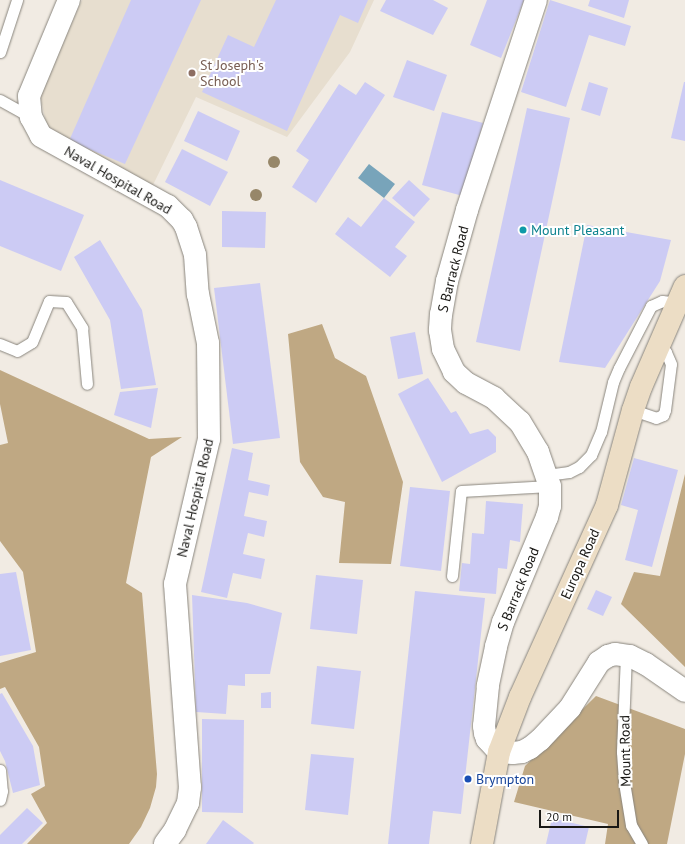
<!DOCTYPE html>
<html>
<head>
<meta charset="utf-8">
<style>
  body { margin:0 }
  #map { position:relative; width:685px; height:844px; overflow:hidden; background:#f1ebe3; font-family:"PT Sans",sans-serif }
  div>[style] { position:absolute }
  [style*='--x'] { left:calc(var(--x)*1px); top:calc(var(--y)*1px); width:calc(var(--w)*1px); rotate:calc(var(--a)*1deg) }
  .built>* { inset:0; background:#e7decf }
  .forest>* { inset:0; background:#bfa883 }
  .water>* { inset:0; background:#78a4ba }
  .building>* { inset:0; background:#cccbf4 }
  .roads { filter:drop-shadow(0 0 1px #89857d) drop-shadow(0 0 1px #89857d) }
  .lane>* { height:11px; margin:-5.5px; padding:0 5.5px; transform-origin:5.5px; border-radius:5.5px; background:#fff }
  .street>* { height:22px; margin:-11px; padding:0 11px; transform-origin:11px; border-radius:11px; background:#fff }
  .secondary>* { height:22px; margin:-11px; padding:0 11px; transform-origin:11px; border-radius:11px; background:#ecddc5 }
  .trees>* { width:12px; height:12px; margin:-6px; border-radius:50%; background:#978769 }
  .dots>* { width:11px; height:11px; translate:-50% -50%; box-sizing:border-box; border:2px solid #fff; border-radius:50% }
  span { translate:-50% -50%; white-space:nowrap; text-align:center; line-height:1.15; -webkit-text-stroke:4px #fff; paint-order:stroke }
  .education-label { font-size:14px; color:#785e54 }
  .left { translate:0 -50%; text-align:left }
  .street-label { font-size:14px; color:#191815 }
  .culture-label { font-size:14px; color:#0d838f }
  .transit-label { font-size:14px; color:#164399 }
  .scale { position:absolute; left:539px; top:810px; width:80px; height:18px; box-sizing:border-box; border:2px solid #191815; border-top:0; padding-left:5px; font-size:12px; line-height:14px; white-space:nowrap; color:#191815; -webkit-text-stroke:3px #fff; paint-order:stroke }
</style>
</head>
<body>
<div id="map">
  <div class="built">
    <div style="clip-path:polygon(82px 0,374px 0,350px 52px,287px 137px,196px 97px,153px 185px,48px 132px,40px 95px)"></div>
  </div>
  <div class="forest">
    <div style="clip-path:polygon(322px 324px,335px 358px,366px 376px,403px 482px,391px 564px,339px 563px,345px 502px,323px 497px,300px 462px,288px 334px)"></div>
    <div style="clip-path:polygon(0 370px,149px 439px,182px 437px,151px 457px,126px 583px,142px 593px,157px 774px,156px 787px,150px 808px,141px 827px,129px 844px,27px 844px,47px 823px,31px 794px,45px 786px,39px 747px,5px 687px,0 689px,0 663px,36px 652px,23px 572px,0 541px,0 445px,8px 443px,0 404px)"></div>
    <div style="clip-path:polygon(685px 474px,685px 667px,621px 604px,634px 572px,660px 576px)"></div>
    <div style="clip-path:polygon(596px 696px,685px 729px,685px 754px,667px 844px,605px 844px,608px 824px,514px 802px,525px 766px)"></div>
  </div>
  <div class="water">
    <div style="clip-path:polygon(369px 164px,395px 184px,384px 198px,358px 178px)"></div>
  </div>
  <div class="building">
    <div style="clip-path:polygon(131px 0,201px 0,125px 164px,69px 141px)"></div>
    <div style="clip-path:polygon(276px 0,368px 0,358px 23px,340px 15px,287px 131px,202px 92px,228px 35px,254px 47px)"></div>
    <div style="clip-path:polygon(386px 0,433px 0,448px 8px,433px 35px,380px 11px)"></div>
    <div style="clip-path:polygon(487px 0,524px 0,501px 58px,470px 45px)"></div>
    <div style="clip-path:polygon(550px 0,631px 26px,625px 46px,589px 35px,566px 107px,521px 92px)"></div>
    <div style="clip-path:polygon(590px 0,629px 0,624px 18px,588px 6px)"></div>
    <div style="clip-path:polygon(407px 60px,447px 75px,434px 111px,393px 97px)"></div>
    <div style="clip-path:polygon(365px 82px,385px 95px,316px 203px,292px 187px,309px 160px,296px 151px,339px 84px,356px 95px)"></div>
    <div style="clip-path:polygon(589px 82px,608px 88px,600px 116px,581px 110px)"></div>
    <div style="clip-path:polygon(684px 82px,685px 82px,685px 141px,671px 138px)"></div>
    <div style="clip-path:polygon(527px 108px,570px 118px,520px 351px,476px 342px)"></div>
    <div style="clip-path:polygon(198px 111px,240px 131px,227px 161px,184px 141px)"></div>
    <div style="clip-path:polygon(442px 112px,483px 123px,463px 196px,422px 185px)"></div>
    <div style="clip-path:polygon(182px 149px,228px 172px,210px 206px,165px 182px)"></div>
    <div style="clip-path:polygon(0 180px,84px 215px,61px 271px,0 246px)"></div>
    <div style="clip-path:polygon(409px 180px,430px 199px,414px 217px,392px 198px)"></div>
    <div style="clip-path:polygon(384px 198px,415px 222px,395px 247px,407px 256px,390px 277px,335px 234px,348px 217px,361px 227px)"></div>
    <div style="clip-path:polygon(222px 211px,266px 212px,265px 248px,222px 247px)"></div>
    <div style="clip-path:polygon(587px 225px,671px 240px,660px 281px,605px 368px,559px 362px)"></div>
    <div style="clip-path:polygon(100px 240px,142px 310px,156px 385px,121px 389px,110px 320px,74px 257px)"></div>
    <div style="clip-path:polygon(260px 283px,280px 438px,233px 444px,214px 288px)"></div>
    <div style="clip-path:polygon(415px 332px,423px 374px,398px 379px,390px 337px)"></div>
    <div style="clip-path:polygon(428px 378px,451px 413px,456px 411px,470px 434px,488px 429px,496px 437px,496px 452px,442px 482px,398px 394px)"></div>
    <div style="clip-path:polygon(158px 388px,151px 428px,114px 415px,120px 392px)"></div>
    <div style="clip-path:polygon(232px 448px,253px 453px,248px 480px,270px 485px,268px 496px,249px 492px,244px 516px,267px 521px,264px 537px,248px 533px,243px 554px,265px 559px,261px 579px,233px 573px,227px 598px,201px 592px)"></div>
    <div style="clip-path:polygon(634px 458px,678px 470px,652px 567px,625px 560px,638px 510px,621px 505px)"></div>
    <div style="clip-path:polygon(410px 487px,450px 491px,441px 571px,400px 566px)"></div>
    <div style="clip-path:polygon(486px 501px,523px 504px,520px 542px,510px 540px,507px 569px,498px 568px,496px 594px,459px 591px,462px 563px,470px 564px,472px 533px,484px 534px)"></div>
    <div style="clip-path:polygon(16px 572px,31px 650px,0 656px,0 574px)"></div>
    <div style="clip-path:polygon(316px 575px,363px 580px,357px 634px,310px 629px)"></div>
    <div style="clip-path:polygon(596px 590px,612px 597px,603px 616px,587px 609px)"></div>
    <div style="clip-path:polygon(415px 591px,485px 598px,461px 814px,433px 811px,429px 844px,388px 844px)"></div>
    <div style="clip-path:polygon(192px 595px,247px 603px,282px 613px,270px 674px,245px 674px,245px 686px,228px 685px,226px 714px,196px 712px)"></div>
    <div style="clip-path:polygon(317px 666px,361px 671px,354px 729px,311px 724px)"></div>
    <div style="clip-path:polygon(271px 692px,271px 708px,261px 708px,261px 693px)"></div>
    <div style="clip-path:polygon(2px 693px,33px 746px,40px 785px,13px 793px,5px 761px,0 751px,0 694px)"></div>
    <div style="clip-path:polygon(202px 719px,244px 720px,243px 813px,202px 812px)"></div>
    <div style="clip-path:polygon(311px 754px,354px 758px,348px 815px,305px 810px)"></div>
    <div style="clip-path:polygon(27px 808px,43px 823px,22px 844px,0 844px,0 835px)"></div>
    <div style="clip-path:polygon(552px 818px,589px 827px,585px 844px,546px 844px)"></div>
    <div style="clip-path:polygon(223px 820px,254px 843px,253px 844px,206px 844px)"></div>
  </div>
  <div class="roads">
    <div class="lane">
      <div style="--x:0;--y:52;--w:55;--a:-71.9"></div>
      <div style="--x:0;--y:100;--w:35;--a:29"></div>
      <div style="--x:0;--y:344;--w:18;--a:22"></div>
      <div style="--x:17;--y:351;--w:17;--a:-31"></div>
      <div style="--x:32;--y:342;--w:44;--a:-67.5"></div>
      <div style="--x:49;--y:301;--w:17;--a:3"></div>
      <div style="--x:66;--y:302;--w:31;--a:58"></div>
      <div style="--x:82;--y:328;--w:56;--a:84.9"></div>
      <div style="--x:633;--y:410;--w:24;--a:19"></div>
      <div style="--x:656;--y:418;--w:8;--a:-23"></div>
      <div style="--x:663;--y:415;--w:5;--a:-68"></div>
      <div style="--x:665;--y:410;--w:46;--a:-82.6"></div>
      <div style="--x:671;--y:364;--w:13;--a:-113"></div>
      <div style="--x:666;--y:352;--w:10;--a:-127"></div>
      <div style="--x:547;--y:475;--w:22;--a:-8"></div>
      <div style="--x:569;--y:472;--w:11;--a:-27"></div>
      <div style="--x:579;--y:467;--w:17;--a:-45"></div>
      <div style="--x:591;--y:455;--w:25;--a:-67"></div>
      <div style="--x:601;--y:432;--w:51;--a:-76.5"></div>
      <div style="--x:613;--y:382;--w:15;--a:-67"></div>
      <div style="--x:619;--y:368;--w:70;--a:-62.7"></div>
      <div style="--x:651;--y:306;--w:12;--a:-24"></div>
      <div style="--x:662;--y:301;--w:17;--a:7"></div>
      <div style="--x:452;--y:576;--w:85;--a:-84"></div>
      <div style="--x:461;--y:491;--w:89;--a:-3.2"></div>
      <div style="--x:626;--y:655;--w:97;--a:92.4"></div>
      <div style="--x:622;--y:752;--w:30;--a:86"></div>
      <div style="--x:624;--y:782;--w:44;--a:80.8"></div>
      <div style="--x:631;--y:825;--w:22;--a:60"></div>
      <div style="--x:0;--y:770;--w:21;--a:85"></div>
      <div style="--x:2;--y:791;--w:9;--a:103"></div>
    </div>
    <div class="street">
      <div style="--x:69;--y:0;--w:104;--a:112.6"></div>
      <div style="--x:29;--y:96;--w:21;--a:85"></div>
      <div style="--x:31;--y:117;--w:21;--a:62"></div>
      <div style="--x:41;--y:136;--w:145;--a:28.9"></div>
      <div style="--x:168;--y:206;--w:20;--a:45"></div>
      <div style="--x:182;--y:220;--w:8;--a:60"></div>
      <div style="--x:186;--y:227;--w:29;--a:72"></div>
      <div style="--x:195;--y:255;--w:39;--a:86"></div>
      <div style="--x:198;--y:294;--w:50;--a:78.5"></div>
      <div style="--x:208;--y:343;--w:96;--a:89.4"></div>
      <div style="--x:209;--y:439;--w:149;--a:103.2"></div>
      <div style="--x:175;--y:584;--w:204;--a:85.8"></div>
      <div style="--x:190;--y:787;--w:16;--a:97"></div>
      <div style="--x:188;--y:803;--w:30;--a:116"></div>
      <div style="--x:175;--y:830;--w:17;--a:126"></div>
      <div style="--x:536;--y:0;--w:221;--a:108.2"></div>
      <div style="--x:467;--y:210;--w:74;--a:105.7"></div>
      <div style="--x:447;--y:281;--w:34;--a:100"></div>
      <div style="--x:441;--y:314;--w:16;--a:94"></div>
      <div style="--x:440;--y:330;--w:19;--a:81"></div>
      <div style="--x:443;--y:349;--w:25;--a:64"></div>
      <div style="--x:454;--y:372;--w:16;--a:43"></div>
      <div style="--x:466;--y:383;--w:32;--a:28"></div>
      <div style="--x:494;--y:398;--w:35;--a:43"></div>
      <div style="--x:520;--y:422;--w:35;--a:59"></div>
      <div style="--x:538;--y:452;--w:36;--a:71"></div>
      <div style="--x:550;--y:486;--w:20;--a:90"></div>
      <div style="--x:550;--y:506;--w:11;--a:105"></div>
      <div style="--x:547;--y:517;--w:114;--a:112.7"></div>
      <div style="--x:503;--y:622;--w:26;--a:106"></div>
      <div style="--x:496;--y:647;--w:40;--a:102"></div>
      <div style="--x:488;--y:686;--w:40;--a:95.7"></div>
      <div style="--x:484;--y:726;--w:7;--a:82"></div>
      <div style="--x:485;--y:733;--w:6;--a:72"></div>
      <div style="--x:487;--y:739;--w:18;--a:47"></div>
      <div style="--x:499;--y:752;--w:14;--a:4"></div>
      <div style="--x:513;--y:753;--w:9;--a:-6"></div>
      <div style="--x:522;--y:752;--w:9;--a:-27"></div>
      <div style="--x:530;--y:748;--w:13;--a:-39"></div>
      <div style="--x:540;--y:740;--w:44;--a:-46.8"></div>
      <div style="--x:570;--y:708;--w:54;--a:-57.8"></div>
      <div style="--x:599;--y:662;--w:11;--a:-34"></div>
      <div style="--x:608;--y:656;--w:7;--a:-16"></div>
      <div style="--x:615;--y:654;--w:15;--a:8"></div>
      <div style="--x:630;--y:656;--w:18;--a:27"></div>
      <div style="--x:646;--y:664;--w:47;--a:34.7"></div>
    </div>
    <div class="secondary">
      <div style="--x:482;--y:844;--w:94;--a:-79.5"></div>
      <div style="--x:499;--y:752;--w:59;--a:-69.1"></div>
      <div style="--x:520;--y:697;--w:211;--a:-65.6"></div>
      <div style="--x:607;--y:505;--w:98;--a:-74.7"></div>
      <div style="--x:633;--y:410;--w:24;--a:-71"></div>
      <div style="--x:641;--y:387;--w:110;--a:-66.5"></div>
    </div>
  </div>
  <div class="trees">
    <div style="left:274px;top:162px"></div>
    <div style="left:256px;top:195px"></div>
  </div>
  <div class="dots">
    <div style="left:192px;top:73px;background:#8d6e63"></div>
    <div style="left:523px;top:230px;background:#0f9aa8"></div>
    <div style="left:468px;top:779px;background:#1a4fb4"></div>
  </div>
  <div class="education-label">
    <span class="left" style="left:200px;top:73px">St Joseph's<br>School</span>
  </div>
  <div class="street-label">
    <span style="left:118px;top:180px;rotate:30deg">Naval Hospital Road</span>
    <span style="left:453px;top:269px;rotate:-76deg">S Barrack Road</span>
    <span style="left:195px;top:498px;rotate:-77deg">Naval Hospital Road</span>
    <span style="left:580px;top:564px;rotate:-66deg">Europa Road</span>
    <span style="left:518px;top:589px;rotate:-68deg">S Barrack Road</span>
    <span style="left:625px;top:751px;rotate:-91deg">Mount Road</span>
  </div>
  <div class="culture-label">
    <span class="left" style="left:531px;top:230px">Mount Pleasant</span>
  </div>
  <div class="transit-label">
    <span class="left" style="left:476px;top:779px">Brympton</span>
  </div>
  <div class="scale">20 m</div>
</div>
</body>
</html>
